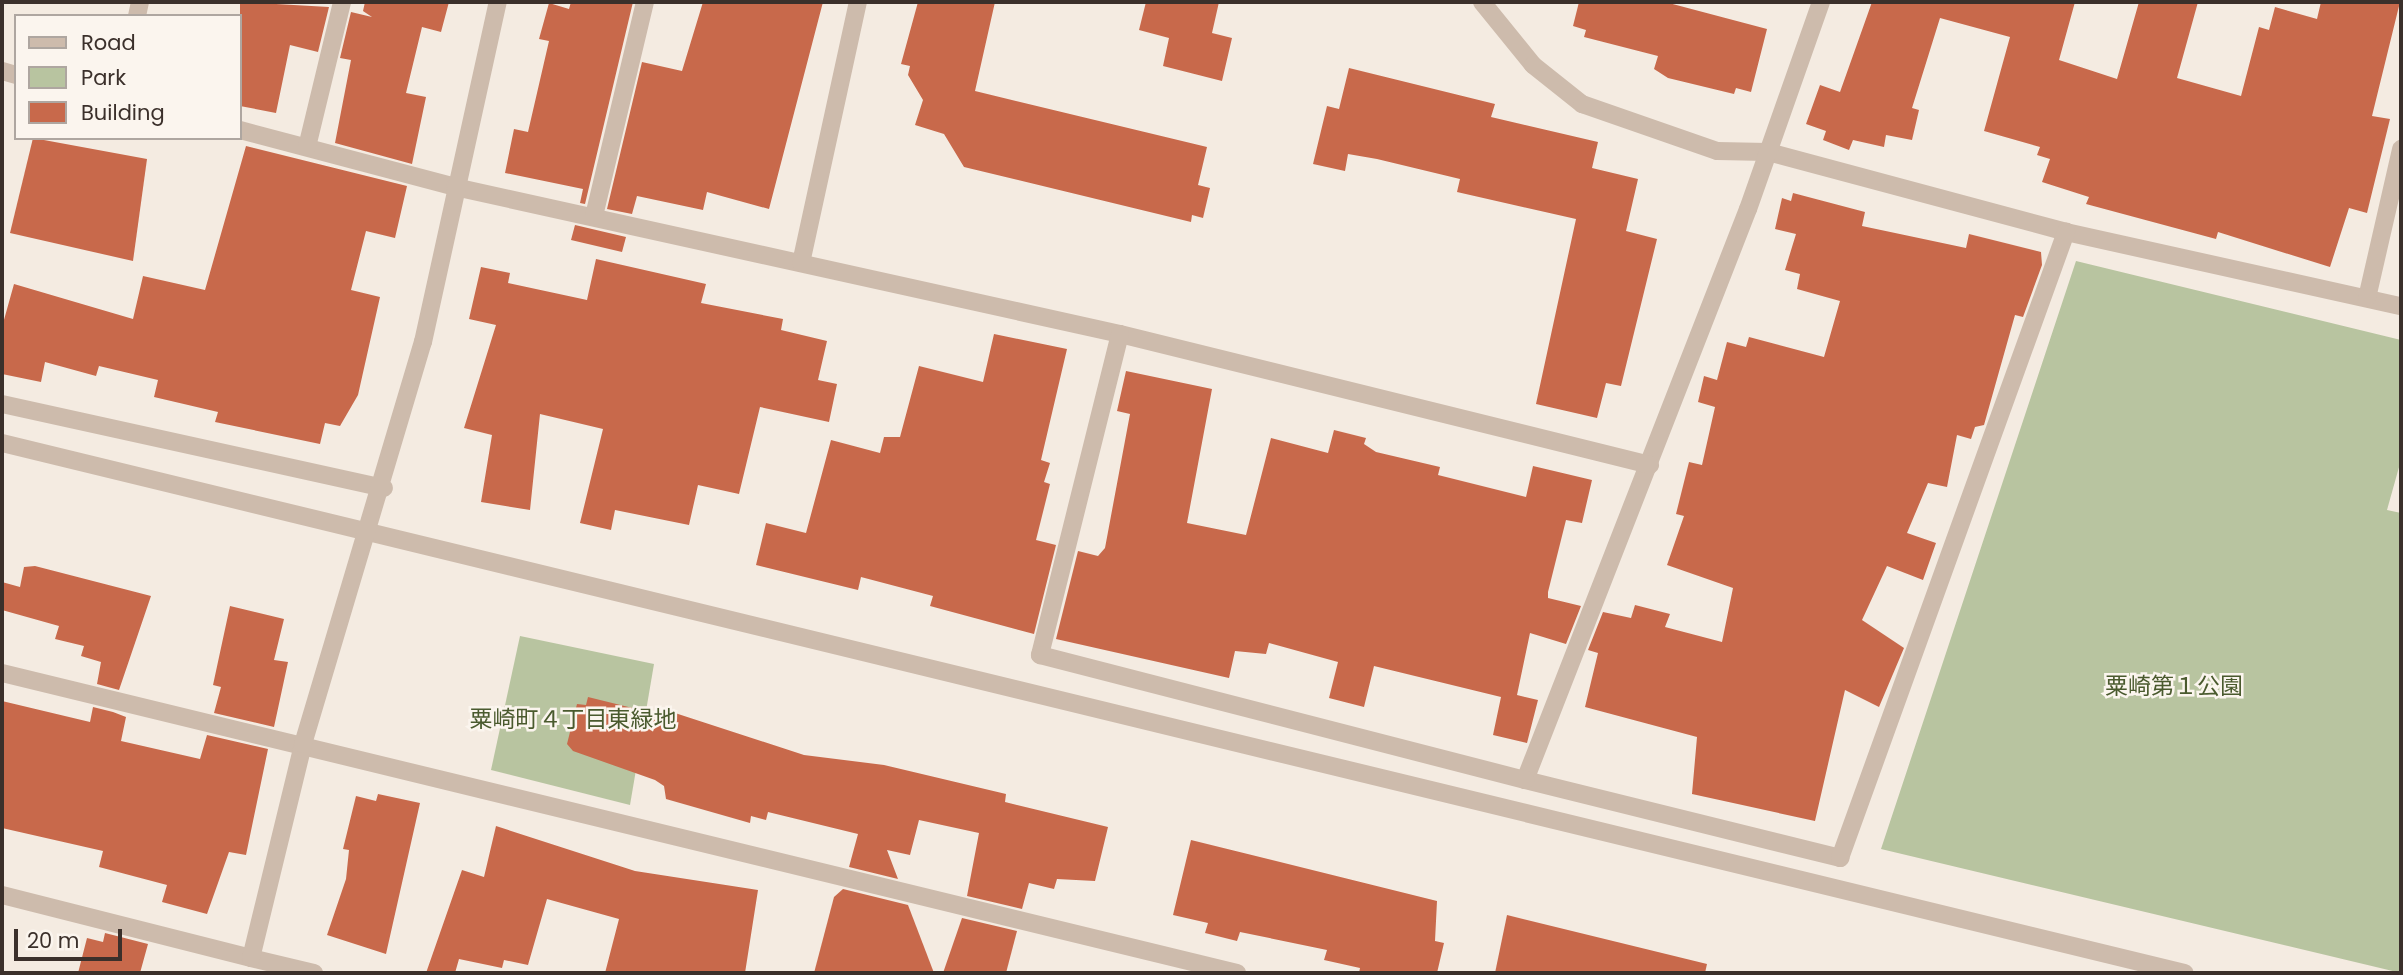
<!DOCTYPE html>
<html>
<head>
<meta charset="utf-8">
<style>
  body { margin:0 }
  #map { position:relative; width:2403px; height:975px; overflow:hidden; background:#f4ebe1; font-family:Poppins,"Noto Sans JP",sans-serif }
  div>[style] { position:absolute }
  [style*='--x'] { left:calc(var(--x)*1px); top:calc(var(--y)*1px); width:calc(var(--w)*1px); rotate:calc(var(--a)*1deg) }
  .green>* { inset:0; background:#b8c4a0 }
  .building>* { inset:0; background:#c8694b }
  .minor>* { height:18px; margin:-9px; padding:0 9px; transform-origin:9px; border-radius:9px; background:#cdbbac }
  span { translate:-50% -50%; white-space:nowrap; text-align:center; line-height:1.15; -webkit-text-stroke:5px #fbf5ee; paint-order:stroke }
  .park-label { font-size:23px; color:#4a5a2e }
  .frame { position:absolute; inset:0; border:4px solid #3b302b; pointer-events:none }
  .legend { position:absolute; left:14px; top:14px; width:228px; height:126px; box-sizing:border-box; background:#fbf5ee; border:2px solid #aea6a0; margin:0; padding:9px 12px; list-style:none; font-size:21px; color:#3b302b }
  .legend li { display:flex; align-items:center; gap:14px; height:35px }
  .legend b { width:35px; border:2px solid #aea6a0 }
  .scale { position:absolute; left:14px; top:929px; width:108px; height:32px; box-sizing:border-box; border:4px solid #3b302b; border-top:0; padding-left:9px; font-size:21px; line-height:24px; white-space:nowrap; color:#3b302b; -webkit-text-stroke:5px #fbf5ee; paint-order:stroke }
</style>
</head>
<body>
<div id="map">
  <div class="green">
    <div style="clip-path:polygon(2076px 261px,2401px 340px,2401px 460px,2387px 510px,2401px 513px,2401px 973px,1881px 849px)"></div>
    <div style="clip-path:polygon(520px 636px,654px 664px,630px 805px,491px 770px)"></div>
  </div>
  <div class="building">
    <div style="clip-path:polygon(240px 2px,329px 7px,318px 52px,290px 45px,276px 113px,240px 106px)"></div>
    <div style="clip-path:polygon(365px 2px,449px 2px,441px 32px,422px 27px,406px 93px,426px 97px,412px 164px,335px 143px,351px 60px,340px 58px,351px 12px,372px 17px,363px 11px)"></div>
    <div style="clip-path:polygon(571px 2px,633px 2px,585px 204px,580px 203px,583px 189px,505px 173px,514px 129px,528px 132px,549px 41px,539px 39px,549px 3px,569px 9px)"></div>
    <div style="clip-path:polygon(703px 2px,823px 2px,769px 209px,707px 192px,703px 210px,637px 196px,632px 214px,607px 209px,642px 62px,682px 71px)"></div>
    <div style="clip-path:polygon(918px 2px,995px 2px,975px 91px,1207px 147px,1198px 185px,1210px 188px,1203px 218px,1192px 215px,1191px 222px,964px 167px,944px 134px,915px 125px,923px 100px,908px 75px,910px 66px,901px 64px)"></div>
    <div style="clip-path:polygon(1146px 2px,1219px 2px,1212px 33px,1232px 38px,1222px 81px,1163px 66px,1169px 38px,1139px 30px)"></div>
    <div style="clip-path:polygon(1579px 2px,1665px 2px,1767px 29px,1751px 92px,1736px 88px,1734px 94px,1668px 78px,1654px 69px,1658px 56px,1584px 37px,1586px 30px,1573px 26px)"></div>
    <div style="clip-path:polygon(1872px 2px,2075px 2px,2059px 60px,2117px 79px,2139px 2px,2198px 2px,2177px 78px,2241px 96px,2259px 27px,2269px 30px,2275px 7px,2317px 19px,2321px 2px,2400px 2px,2372px 116px,2390px 119px,2367px 213px,2349px 208px,2330px 267px,2218px 232px,2216px 239px,2086px 204px,2089px 197px,2042px 182px,2050px 159px,2037px 155px,2040px 147px,1984px 131px,2010px 37px,1940px 18px,1912px 108px,1919px 110px,1912px 140px,1886px 135px,1884px 147px,1853px 140px,1849px 150px,1823px 140px,1826px 131px,1806px 124px,1820px 85px,1840px 92px)"></div>
    <div style="clip-path:polygon(1349px 68px,1495px 104px,1491px 117px,1598px 142px,1592px 168px,1638px 179px,1626px 231px,1657px 239px,1621px 386px,1606px 383px,1597px 418px,1536px 404px,1576px 219px,1457px 192px,1460px 179px,1377px 159px,1348px 154px,1345px 171px,1313px 164px,1327px 106px,1339px 109px)"></div>
    <div style="clip-path:polygon(33px 138px,147px 159px,133px 261px,10px 233px)"></div>
    <div style="clip-path:polygon(246px 146px,407px 186px,395px 238px,366px 231px,351px 290px,380px 297px,358px 395px,340px 426px,325px 423px,320px 444px,215px 422px,218px 412px,154px 397px,158px 380px,99px 366px,96px 376px,45px 362px,41px 382px,2px 374px,2px 327px,14px 284px,133px 319px,143px 276px,205px 290px)"></div>
    <div style="clip-path:polygon(1793px 193px,1865px 212px,1862px 226px,1966px 248px,1969px 234px,2041px 252px,2042px 265px,2023px 317px,2015px 315px,1984px 425px,1975px 427px,1971px 439px,1957px 435px,1947px 487px,1928px 483px,1907px 533px,1936px 543px,1923px 580px,1887px 566px,1862px 620px,1904px 648px,1879px 707px,1845px 690px,1815px 821px,1692px 794px,1697px 737px,1585px 707px,1598px 653px,1588px 650px,1603px 612px,1631px 618px,1635px 605px,1670px 614px,1665px 627px,1722px 642px,1733px 588px,1667px 565px,1684px 516px,1676px 514px,1689px 462px,1702px 465px,1715px 407px,1698px 402px,1704px 376px,1717px 380px,1727px 342px,1746px 347px,1749px 337px,1824px 357px,1840px 301px,1797px 289px,1800px 274px,1785px 270px,1796px 234px,1775px 229px,1782px 198px,1791px 201px)"></div>
    <div style="clip-path:polygon(575px 225px,626px 237px,622px 252px,571px 240px)"></div>
    <div style="clip-path:polygon(596px 259px,706px 284px,701px 303px,783px 319px,781px 330px,827px 341px,818px 380px,837px 384px,829px 422px,760px 407px,739px 494px,698px 485px,689px 525px,615px 510px,611px 530px,580px 523px,603px 429px,540px 414px,530px 510px,481px 502px,492px 435px,464px 428px,496px 325px,469px 319px,481px 267px,510px 273px,508px 283px,587px 300px)"></div>
    <div style="clip-path:polygon(994px 334px,1067px 349px,1041px 460px,1050px 463px,1044px 482px,1050px 484px,1036px 540px,1056px 545px,1034px 634px,930px 606px,933px 596px,861px 577px,858px 590px,756px 565px,766px 523px,806px 533px,831px 440px,880px 453px,884px 437px,900px 437px,919px 366px,983px 382px)"></div>
    <div style="clip-path:polygon(1126px 371px,1212px 389px,1187px 523px,1246px 535px,1271px 438px,1328px 453px,1334px 430px,1366px 438px,1364px 444px,1376px 452px,1440px 467px,1438px 475px,1526px 497px,1533px 466px,1592px 480px,1582px 523px,1566px 520px,1548px 592px,1548px 598px,1581px 606px,1566px 644px,1530px 633px,1517px 695px,1538px 700px,1527px 743px,1493px 735px,1501px 697px,1374px 666px,1364px 707px,1329px 698px,1338px 662px,1269px 643px,1266px 654px,1235px 651px,1229px 678px,1056px 639px,1078px 551px,1098px 556px,1105px 548px,1130px 414px,1117px 411px)"></div>
    <div style="clip-path:polygon(35px 566px,151px 596px,119px 690px,97px 684px,101px 662px,81px 656px,84px 646px,55px 639px,59px 626px,2px 610px,2px 582px,20px 587px,24px 567px)"></div>
    <div style="clip-path:polygon(230px 606px,284px 619px,274px 660px,288px 662px,274px 727px,214px 713px,221px 687px,213px 685px)"></div>
    <div style="clip-path:polygon(588px 697px,673px 718px,675px 713px,804px 755px,884px 765px,1006px 794px,1005px 802px,1108px 827px,1095px 881px,1057px 879px,1054px 889px,1029px 883px,1022px 909px,967px 896px,979px 833px,919px 820px,910px 855px,887px 850px,898px 879px,849px 867px,858px 834px,768px 812px,766px 820px,751px 816px,750px 823px,666px 799px,664px 786px,655px 780px,573px 751px,567px 744px,577px 704px,586px 705px)"></div>
    <div style="clip-path:polygon(2px 701px,90px 722px,93px 707px,113px 712px,126px 717px,121px 741px,200px 759px,207px 735px,268px 749px,246px 855px,229px 852px,207px 914px,162px 902px,167px 885px,99px 867px,103px 851px,2px 828px)"></div>
    <div style="clip-path:polygon(378px 794px,420px 803px,386px 954px,327px 935px,346px 879px,349px 850px,343px 849px,356px 796px,376px 801px)"></div>
    <div style="clip-path:polygon(496px 826px,635px 871px,758px 890px,745px 973px,605px 973px,619px 919px,547px 899px,528px 965px,504px 960px,502px 968px,459px 959px,455px 973px,426px 973px,462px 870px,484px 877px)"></div>
    <div style="clip-path:polygon(1191px 840px,1437px 901px,1435px 941px,1444px 943px,1437px 973px,1359px 973px,1360px 968px,1324px 960px,1327px 950px,1240px 932px,1237px 941px,1205px 933px,1208px 923px,1173px 915px)"></div>
    <div style="clip-path:polygon(843px 889px,908px 905px,934px 973px,814px 973px,834px 897px)"></div>
    <div style="clip-path:polygon(1507px 915px,1707px 964px,1705px 973px,1495px 973px)"></div>
    <div style="clip-path:polygon(962px 918px,1017px 931px,1006px 973px,943px 973px)"></div>
    <div style="clip-path:polygon(105px 933px,148px 944px,140px 973px,78px 973px,87px 938px,103px 942px)"></div>
  </div>
  <div class="minor">
    <div style="--x:1482;--y:2;--w:81;--a:51"></div>
    <div style="--x:1533;--y:65;--w:63;--a:38.5"></div>
    <div style="--x:1582;--y:104;--w:143;--a:19.2"></div>
    <div style="--x:1717;--y:151;--w:51;--a:1.1"></div>
    <div style="--x:1768;--y:152;--w:309;--a:15"></div>
    <div style="--x:2066;--y:232;--w:343;--a:12.5"></div>
    <div style="--x:1821;--y:2;--w:219;--a:109.4"></div>
    <div style="--x:1748;--y:209;--w:613;--a:111.33"></div>
    <div style="--x:1525;--y:780;--w:325;--a:13.9"></div>
    <div style="--x:1840;--y:858;--w:666;--a:-70.15"></div>
    <div style="--x:137;--y:16;--w:14;--a:-78"></div>
    <div style="--x:2;--y:71;--w:15;--a:16"></div>
    <div style="--x:240;--y:130;--w:222;--a:14.8"></div>
    <div style="--x:455;--y:187;--w:681;--a:12.46"></div>
    <div style="--x:1120;--y:334;--w:546;--a:13.88"></div>
    <div style="--x:307;--y:147;--w:149;--a:-76.4"></div>
    <div style="--x:594;--y:216;--w:220;--a:-76.6"></div>
    <div style="--x:801;--y:263;--w:267;--a:-77.7"></div>
    <div style="--x:2367;--y:298;--w:153;--a:-77.1"></div>
    <div style="--x:1120;--y:334;--w:331;--a:104"></div>
    <div style="--x:1040;--y:655;--w:501;--a:14.45"></div>
    <div style="--x:2;--y:404;--w:391;--a:12.4"></div>
    <div style="--x:2;--y:443;--w:2246;--a:13.65"></div>
    <div style="--x:2;--y:673;--w:1271;--a:13.65"></div>
    <div style="--x:2;--y:895;--w:257;--a:14.2"></div>
    <div style="--x:314;--y:973;--w:65;--a:-166.6"></div>
    <div style="--x:251;--y:958;--w:220;--a:-76.3"></div>
    <div style="--x:303;--y:744;--w:420;--a:-73.4"></div>
    <div style="--x:423;--y:342;--w:348;--a:-77.6"></div>
  </div>
  <div class="park-label">
    <span style="left:2174px;top:686px">粟崎第１公園</span>
    <span style="left:573px;top:719px">粟崎町４丁目東緑地</span>
  </div>
  <div class="frame"></div>
  <ul class="legend">
  <li><b style="height:9px;background:#cdbbac"></b>Road</li>
  <li><b style="height:19px;background:#b8c4a0"></b>Park</li>
  <li><b style="height:19px;background:#c8694b"></b>Building</li>
  </ul>
  <div class="scale">20 m</div>
</div>
</body>
</html>
